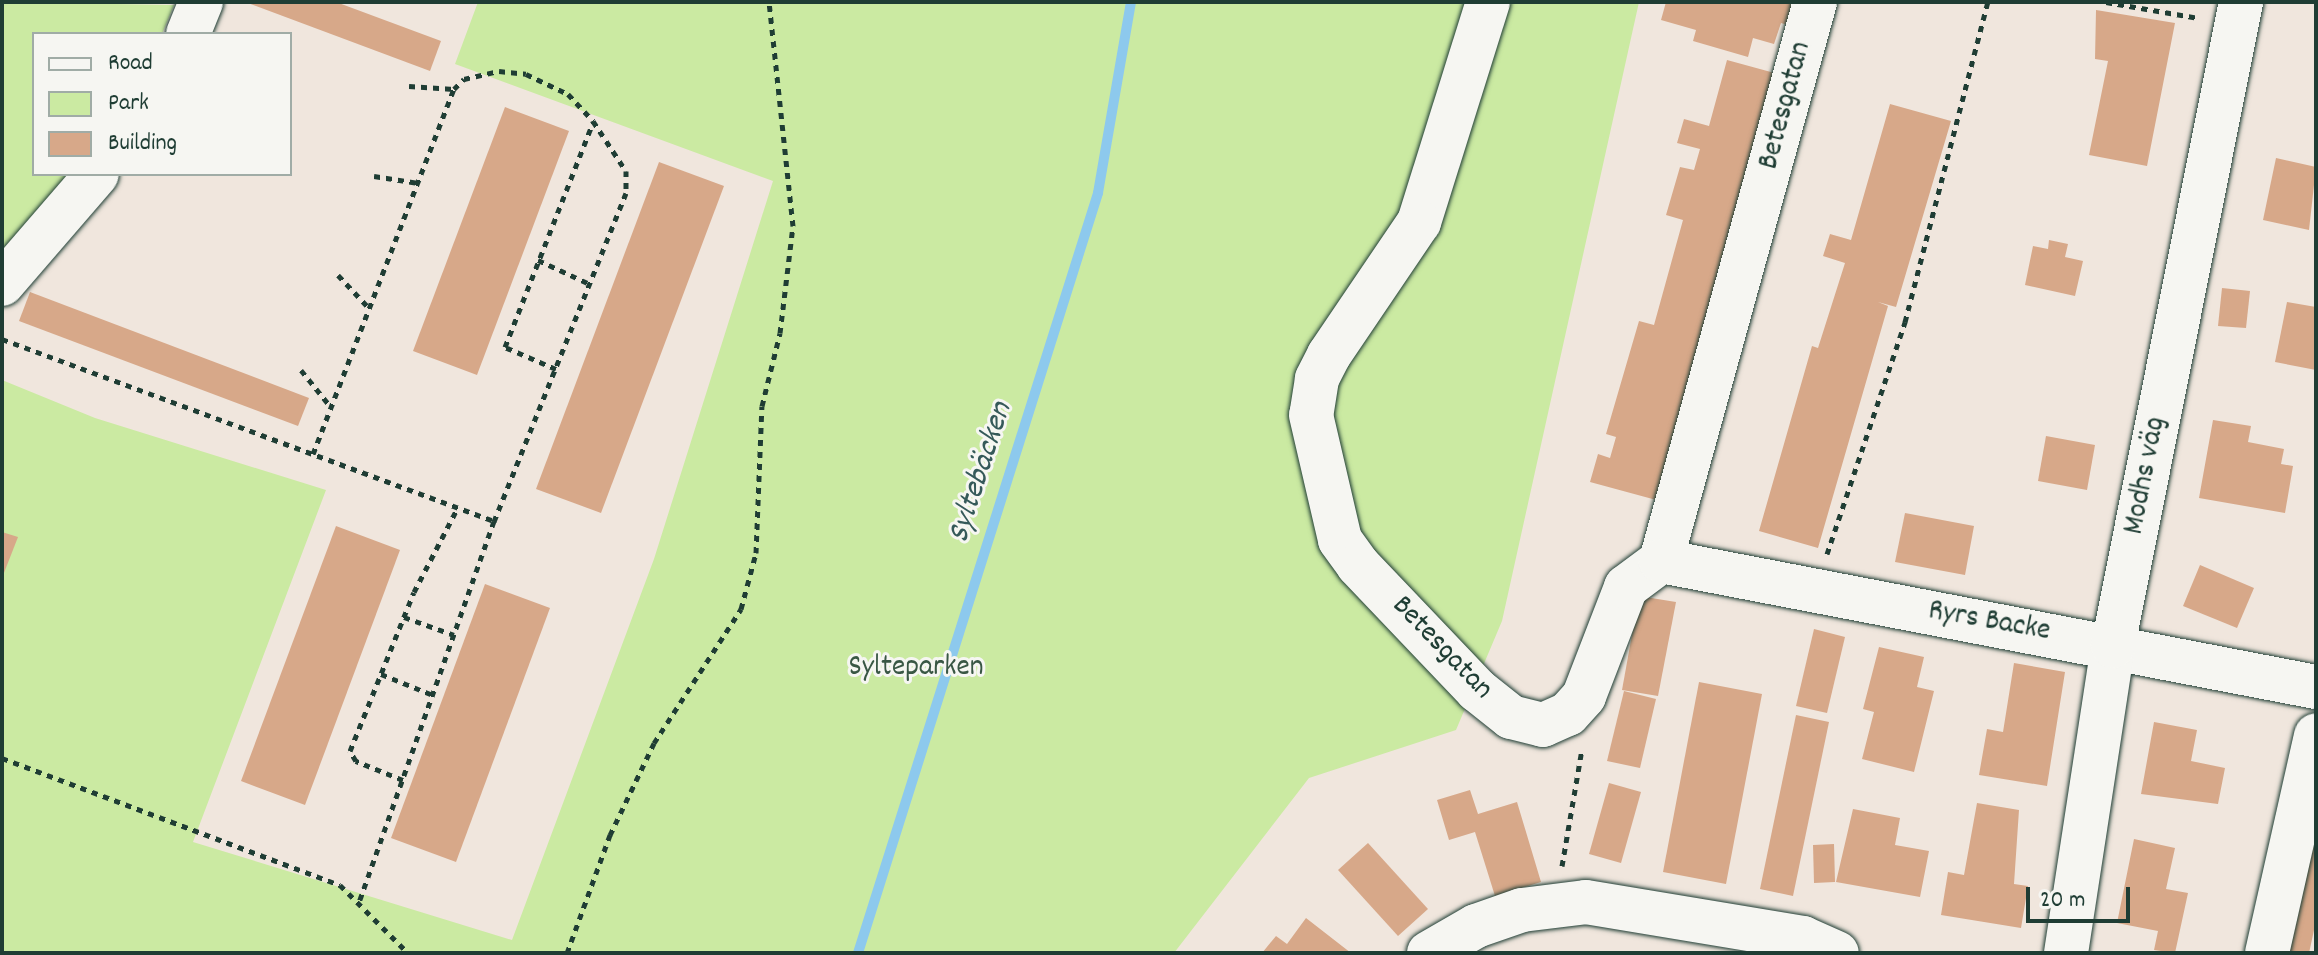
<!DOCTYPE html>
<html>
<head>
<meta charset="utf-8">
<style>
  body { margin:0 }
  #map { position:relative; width:2318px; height:955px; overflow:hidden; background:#f0e6dd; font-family:Dekko,sans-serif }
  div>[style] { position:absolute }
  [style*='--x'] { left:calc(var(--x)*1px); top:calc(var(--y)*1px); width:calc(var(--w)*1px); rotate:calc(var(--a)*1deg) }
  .green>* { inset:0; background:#cbeaa2 }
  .stream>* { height:10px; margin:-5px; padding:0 5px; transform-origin:5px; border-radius:5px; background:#8dc9ed }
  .building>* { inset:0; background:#d7a889 }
  .path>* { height:5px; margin-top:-2.5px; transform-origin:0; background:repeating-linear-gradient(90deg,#1f3d34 0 6px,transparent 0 12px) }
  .roads { filter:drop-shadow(0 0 2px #1f3d34) drop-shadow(0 0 2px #1f3d34) }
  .minor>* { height:44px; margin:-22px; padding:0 22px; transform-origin:22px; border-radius:22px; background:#f6f6f2 }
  span { translate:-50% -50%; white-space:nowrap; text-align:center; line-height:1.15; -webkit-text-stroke:6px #f6f6f2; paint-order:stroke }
  .street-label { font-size:30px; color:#1f3d34 }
  .park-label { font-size:30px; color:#395744 }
  .water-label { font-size:32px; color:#355959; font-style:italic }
  .frame { position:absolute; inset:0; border:4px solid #1f3d34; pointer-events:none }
  .legend { position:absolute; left:32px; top:32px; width:260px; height:144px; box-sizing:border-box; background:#f6f6f2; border:2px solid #a0aca6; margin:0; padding:10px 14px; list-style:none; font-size:24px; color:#1f3d34 }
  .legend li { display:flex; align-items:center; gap:16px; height:40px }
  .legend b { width:40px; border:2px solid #a0aca6 }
  .scale { position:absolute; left:2026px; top:887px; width:104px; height:36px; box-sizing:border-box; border:4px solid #1f3d34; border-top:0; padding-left:10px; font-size:24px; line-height:28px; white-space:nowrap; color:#1f3d34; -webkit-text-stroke:6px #f6f6f2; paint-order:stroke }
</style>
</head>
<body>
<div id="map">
  <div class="green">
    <div style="clip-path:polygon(2px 2px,174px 5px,162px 34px,34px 34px,34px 174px,70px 174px,2px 254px)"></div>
    <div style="clip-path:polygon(478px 2px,1639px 2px,1502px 621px,1456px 730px,1309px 778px,1174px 953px,2px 953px,2px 380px,95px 418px,326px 490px,193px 842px,512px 940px,654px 559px,773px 181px,455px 64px)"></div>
  </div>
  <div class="stream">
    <div style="--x:858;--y:953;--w:797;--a:-72.47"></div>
    <div style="--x:1098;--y:193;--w:194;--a:-80.2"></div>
  </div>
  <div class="building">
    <div style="clip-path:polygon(245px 2px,336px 2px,441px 41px,430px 71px)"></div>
    <div style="clip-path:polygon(1666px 2px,1808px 2px,1801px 29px,1781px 23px,1774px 44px,1753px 38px,1748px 57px,1693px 41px,1696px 30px,1661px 20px)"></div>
    <div style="clip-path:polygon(2096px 10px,2175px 23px,2147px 166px,2089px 155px,2108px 61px,2095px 59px)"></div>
    <div style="clip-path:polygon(1727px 60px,1789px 77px,1671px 504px,1590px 482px,1598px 454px,1610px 458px,1616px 437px,1606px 434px,1639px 321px,1654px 325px,1683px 220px,1666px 215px,1680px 167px,1694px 170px,1700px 149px,1677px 143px,1684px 119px,1709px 126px)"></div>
    <div style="clip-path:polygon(1890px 104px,1951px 121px,1896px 307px,1878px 302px,1888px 306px,1818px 548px,1759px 531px,1812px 346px,1818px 348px,1845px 263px,1823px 256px,1830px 234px,1851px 240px)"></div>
    <div style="clip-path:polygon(505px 107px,569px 131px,477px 375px,413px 351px)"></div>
    <div style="clip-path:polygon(2276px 158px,2316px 167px,2309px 230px,2263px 220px)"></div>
    <div style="clip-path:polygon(659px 162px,724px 186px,601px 513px,536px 489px)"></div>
    <div style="clip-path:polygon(2049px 240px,2068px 244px,2065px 257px,2083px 261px,2075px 296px,2025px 285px,2033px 246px,2048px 249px)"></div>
    <div style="clip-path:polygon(2222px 288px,2250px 291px,2246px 328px,2218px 326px)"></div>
    <div style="clip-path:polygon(30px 292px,309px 398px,298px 426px,19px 321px)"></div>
    <div style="clip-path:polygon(2287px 302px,2316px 307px,2316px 370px,2275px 362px)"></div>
    <div style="clip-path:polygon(2213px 420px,2251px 426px,2248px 442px,2284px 449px,2281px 464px,2293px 466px,2285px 513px,2199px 498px)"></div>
    <div style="clip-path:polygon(2046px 436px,2095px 445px,2087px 490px,2038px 481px)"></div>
    <div style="clip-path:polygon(1905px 513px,1974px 526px,1965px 575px,1895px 562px)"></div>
    <div style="clip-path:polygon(336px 526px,400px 550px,305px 805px,241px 781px)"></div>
    <div style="clip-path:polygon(2px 532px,18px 537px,2px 578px)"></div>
    <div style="clip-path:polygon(2200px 565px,2254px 588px,2237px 628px,2183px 606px)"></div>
    <div style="clip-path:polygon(485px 584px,550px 608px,456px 862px,391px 838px)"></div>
    <div style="clip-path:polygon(1639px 596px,1676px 602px,1658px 696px,1622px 690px)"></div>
    <div style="clip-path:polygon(1814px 629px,1845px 637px,1827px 713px,1796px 706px)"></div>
    <div style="clip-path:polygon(1879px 647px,1924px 657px,1917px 687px,1934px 691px,1914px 772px,1862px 759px,1874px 712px,1863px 709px)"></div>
    <div style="clip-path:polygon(2014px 663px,2065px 672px,2047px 786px,1979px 775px,1987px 729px,2003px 732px)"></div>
    <div style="clip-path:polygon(1699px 682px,1762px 694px,1726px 884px,1663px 872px)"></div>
    <div style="clip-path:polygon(1624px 691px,1656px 699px,1640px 768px,1607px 761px)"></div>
    <div style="clip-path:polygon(1796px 715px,1829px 722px,1793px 896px,1760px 889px)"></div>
    <div style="clip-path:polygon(2154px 722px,2197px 730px,2191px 761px,2225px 768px,2218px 804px,2141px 794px)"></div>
    <div style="clip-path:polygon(2316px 760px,2316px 921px,2309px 953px,2271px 953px)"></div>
    <div style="clip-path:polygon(1609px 783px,1641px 792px,1621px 863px,1589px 854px)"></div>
    <div style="clip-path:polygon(1470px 790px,1478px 814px,1517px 802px,1541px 882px,1495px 896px,1475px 832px,1449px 840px,1437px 800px)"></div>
    <div style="clip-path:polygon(1977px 803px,2019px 810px,2014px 884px,2028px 886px,2021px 928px,1941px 915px,1948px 872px,1964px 875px)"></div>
    <div style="clip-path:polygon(1853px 809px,1900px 818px,1895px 845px,1929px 851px,1920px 897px,1836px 882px)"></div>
    <div style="clip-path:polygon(2134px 839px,2175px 848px,2166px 889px,2188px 893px,2175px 953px,2154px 950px,2158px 931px,2117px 923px)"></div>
    <div style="clip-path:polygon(1368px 843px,1428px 909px,1398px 936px,1338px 870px)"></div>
    <div style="clip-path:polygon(1834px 844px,1835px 882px,1814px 883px,1813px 845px)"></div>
    <div style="clip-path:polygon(1306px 918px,1351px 953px,1262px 953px,1276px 936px,1287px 944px)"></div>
  </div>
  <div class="path">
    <div style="--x:2106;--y:2;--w:94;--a:9.8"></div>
    <div style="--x:409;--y:86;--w:45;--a:3.8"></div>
    <div style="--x:374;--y:176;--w:45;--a:9"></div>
    <div style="--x:538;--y:260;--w:57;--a:24.8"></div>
    <div style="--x:338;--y:275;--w:45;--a:46.8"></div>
    <div style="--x:2;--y:339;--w:525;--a:20.3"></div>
    <div style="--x:494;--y:521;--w:405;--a:109.5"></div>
    <div style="--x:556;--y:369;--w:56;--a:-156.7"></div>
    <div style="--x:505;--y:347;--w:242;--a:-68.6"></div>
    <div style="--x:301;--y:370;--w:48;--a:51"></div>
    <div style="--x:313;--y:454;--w:391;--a:-68.9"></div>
    <div style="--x:454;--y:89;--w:14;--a:-45"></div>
    <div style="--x:464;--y:79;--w:36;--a:-13"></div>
    <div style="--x:499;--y:71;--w:27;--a:6"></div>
    <div style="--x:526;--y:74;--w:47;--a:25.5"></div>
    <div style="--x:568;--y:94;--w:37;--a:47"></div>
    <div style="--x:593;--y:121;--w:60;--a:56.6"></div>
    <div style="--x:626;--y:171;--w:22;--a:90"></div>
    <div style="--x:626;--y:193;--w:354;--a:111.9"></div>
    <div style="--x:1827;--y:554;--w:245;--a:-71.4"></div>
    <div style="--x:1905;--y:322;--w:331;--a:-75.5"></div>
    <div style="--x:404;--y:617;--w:53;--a:19.8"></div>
    <div style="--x:381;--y:674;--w:56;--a:22"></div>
    <div style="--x:2;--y:758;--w:361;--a:20.6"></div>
    <div style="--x:340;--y:885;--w:96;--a:45"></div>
    <div style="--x:403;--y:780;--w:51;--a:-158"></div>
    <div style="--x:356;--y:761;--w:12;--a:-121"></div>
    <div style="--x:350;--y:751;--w:171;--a:-68.1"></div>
    <div style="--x:414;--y:592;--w:96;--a:-62.6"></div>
    <div style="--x:1562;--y:866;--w:119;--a:-80.3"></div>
    <div style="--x:567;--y:953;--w:126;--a:-70"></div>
    <div style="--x:610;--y:835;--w:102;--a:-64.4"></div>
    <div style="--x:654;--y:743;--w:160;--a:-57"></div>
    <div style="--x:741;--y:609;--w:58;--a:-75"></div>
    <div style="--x:756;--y:553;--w:147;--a:-87.7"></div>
    <div style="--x:762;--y:406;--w:75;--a:-76.1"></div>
    <div style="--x:780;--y:333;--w:108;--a:-83.1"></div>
    <div style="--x:793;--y:226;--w:225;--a:-96.1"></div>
    <div style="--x:1903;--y:953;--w:24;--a:0"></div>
  </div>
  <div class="roads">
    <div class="minor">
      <div style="--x:1488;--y:2;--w:231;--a:107.4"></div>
      <div style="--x:1419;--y:222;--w:161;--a:124.1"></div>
      <div style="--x:1329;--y:355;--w:27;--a:117"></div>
      <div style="--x:1317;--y:379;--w:36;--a:99"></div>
      <div style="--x:1311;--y:415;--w:128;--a:76.9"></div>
      <div style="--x:1340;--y:540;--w:31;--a:54"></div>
      <div style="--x:1358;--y:565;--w:173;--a:46.4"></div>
      <div style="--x:1477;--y:690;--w:43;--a:38.5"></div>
      <div style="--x:1511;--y:717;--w:33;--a:14"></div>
      <div style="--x:1543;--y:725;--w:27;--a:-24"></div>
      <div style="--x:1568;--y:714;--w:24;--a:-48"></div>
      <div style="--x:1584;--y:696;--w:117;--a:-68.9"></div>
      <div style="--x:1626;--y:587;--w:44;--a:-36.6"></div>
      <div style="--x:1661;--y:561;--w:580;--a:-74.6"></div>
      <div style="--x:188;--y:34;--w:35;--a:-68"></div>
      <div style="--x:2;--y:284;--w:145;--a:-49.2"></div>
      <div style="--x:1661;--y:561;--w:667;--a:10.89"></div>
      <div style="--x:1429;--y:953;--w:54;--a:-29.9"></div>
      <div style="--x:1476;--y:926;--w:49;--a:-19.2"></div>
      <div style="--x:1522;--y:910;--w:64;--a:-7.1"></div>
      <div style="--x:1586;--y:902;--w:220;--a:9.4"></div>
      <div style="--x:1803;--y:938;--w:37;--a:24"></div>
      <div style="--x:2066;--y:953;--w:311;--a:-81.3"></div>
      <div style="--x:2113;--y:646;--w:657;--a:-78.76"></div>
      <div style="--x:2267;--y:953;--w:223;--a:-77.3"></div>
    </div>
  </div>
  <div class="street-label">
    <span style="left:1787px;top:106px;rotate:-75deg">Betesgatan</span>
    <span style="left:2147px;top:476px;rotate:-79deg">Modhs väg</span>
    <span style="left:1989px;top:623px;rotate:10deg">Ryrs Backe</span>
    <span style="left:1441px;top:649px;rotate:46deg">Betesgatan</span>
  </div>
  <div class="park-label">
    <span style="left:916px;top:669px">Sylteparken</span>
  </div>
  <div class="water-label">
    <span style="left:982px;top:473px;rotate:-72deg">Syltebäcken</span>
  </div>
  <div class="frame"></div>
  <ul class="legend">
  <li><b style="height:10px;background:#f6f6f2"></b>Road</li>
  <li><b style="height:22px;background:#cbeaa2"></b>Park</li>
  <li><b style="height:22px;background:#d7a889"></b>Building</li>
  </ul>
  <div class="scale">20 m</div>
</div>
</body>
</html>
